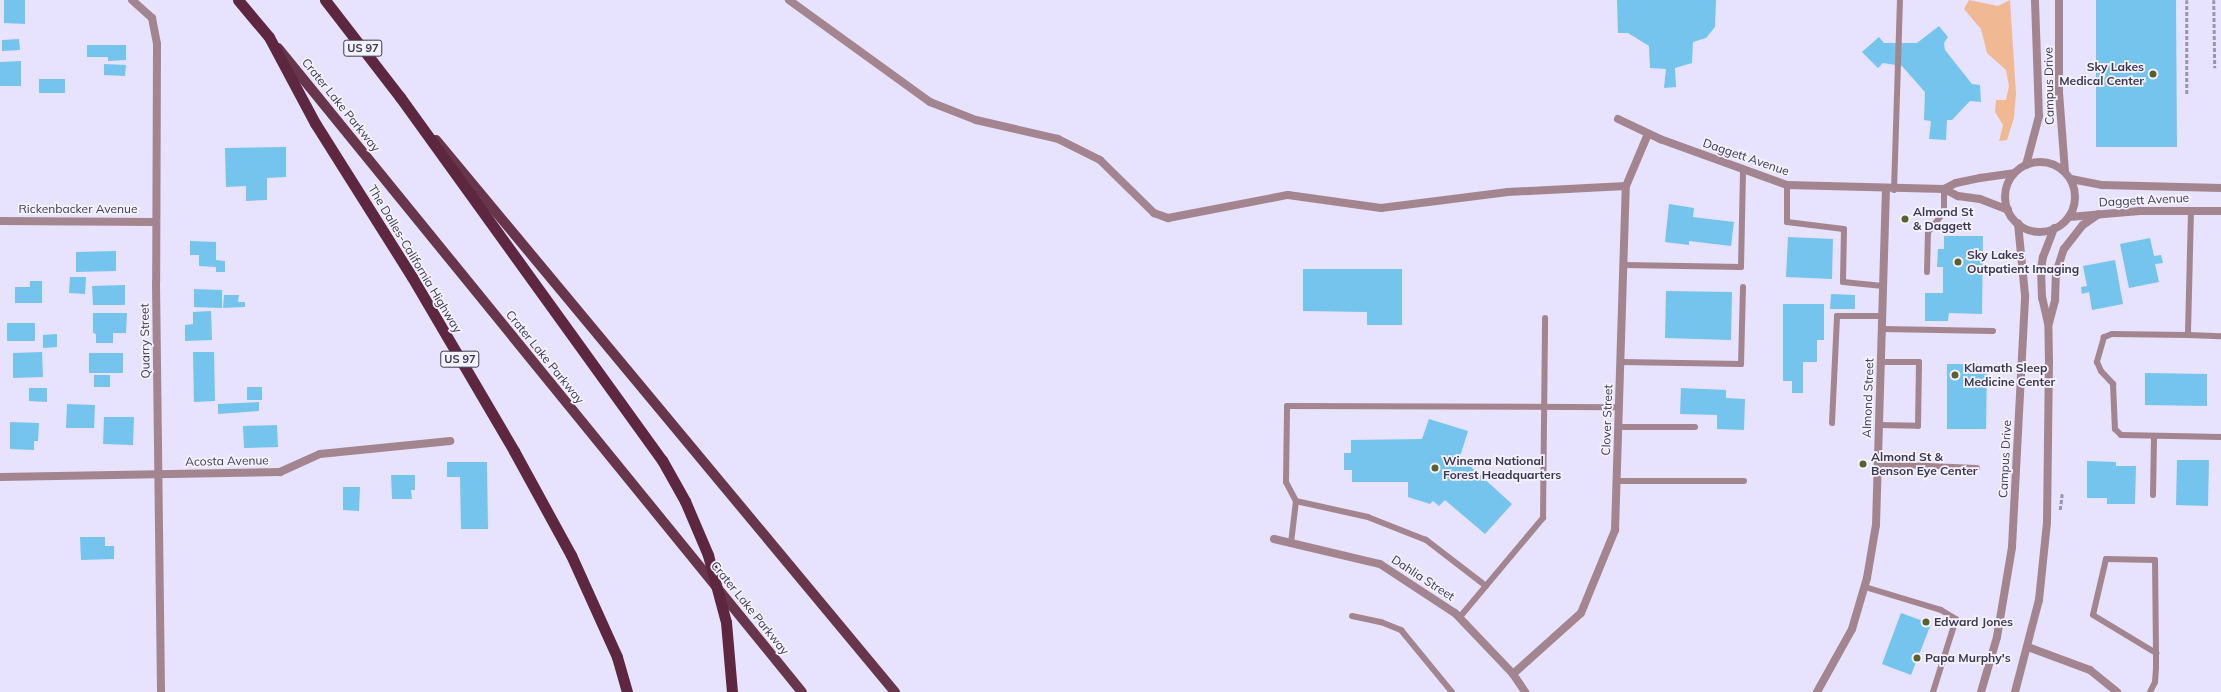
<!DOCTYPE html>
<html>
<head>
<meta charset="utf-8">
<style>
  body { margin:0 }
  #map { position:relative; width:2221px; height:692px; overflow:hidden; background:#e7e2fd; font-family:Mulish,sans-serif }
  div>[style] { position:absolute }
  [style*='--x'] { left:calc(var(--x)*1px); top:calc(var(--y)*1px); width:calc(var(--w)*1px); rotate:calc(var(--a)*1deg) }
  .green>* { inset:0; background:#f1b894 }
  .building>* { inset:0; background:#75c4ee }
  .path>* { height:2.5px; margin-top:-1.25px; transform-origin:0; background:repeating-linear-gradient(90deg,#9a95af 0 4px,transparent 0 6px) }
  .service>* { height:6px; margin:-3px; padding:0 3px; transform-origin:3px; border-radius:3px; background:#a38590 }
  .minor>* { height:8px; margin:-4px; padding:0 4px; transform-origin:4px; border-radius:4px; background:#a38590 }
  .tertiary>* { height:8px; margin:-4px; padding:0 4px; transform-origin:4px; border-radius:4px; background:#a38590 }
  .tertiary>.ring { margin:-4px; padding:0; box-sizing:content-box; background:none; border:8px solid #a38590; border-radius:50% }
  .primary>* { height:10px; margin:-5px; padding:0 5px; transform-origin:5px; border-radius:5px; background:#67364b }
  .trunk>* { height:11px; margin:-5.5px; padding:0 5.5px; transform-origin:5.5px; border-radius:5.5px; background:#5c273f }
  .dots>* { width:11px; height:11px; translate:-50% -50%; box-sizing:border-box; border:2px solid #f4f2ff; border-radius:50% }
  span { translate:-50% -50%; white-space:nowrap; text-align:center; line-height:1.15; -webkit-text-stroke:3.5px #f4f2ff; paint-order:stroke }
  .shield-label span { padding:1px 3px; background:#f4f2ff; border:1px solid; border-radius:3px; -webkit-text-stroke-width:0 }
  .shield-label { font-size:11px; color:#3d3852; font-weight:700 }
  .poi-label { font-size:12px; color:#3d3852; font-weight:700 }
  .right { translate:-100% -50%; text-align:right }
  .left { translate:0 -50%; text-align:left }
  .street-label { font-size:12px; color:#3d3852 }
</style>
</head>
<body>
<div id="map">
  <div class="green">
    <div style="clip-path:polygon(1969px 0,1998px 6px,2010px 0,2016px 94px,2014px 118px,2007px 140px,1999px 141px,2003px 125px,1995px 112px,1996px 100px,2006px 100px,2009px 86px,2006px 70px,1987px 53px,1981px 29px,1964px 9px)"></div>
  </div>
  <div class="building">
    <div style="clip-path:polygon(4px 0,25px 0,25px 24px,4px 23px)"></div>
    <div style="clip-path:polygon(1617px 0,1716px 0,1715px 27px,1706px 38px,1693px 42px,1692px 63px,1675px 68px,1676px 87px,1664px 88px,1666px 69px,1650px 68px,1649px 46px,1628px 33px,1618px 33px)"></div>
    <div style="clip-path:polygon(2096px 0,2176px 0,2177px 147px,2096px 147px)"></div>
    <div style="clip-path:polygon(1939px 26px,1948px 37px,1944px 43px,1945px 50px,1972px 84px,1980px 85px,1981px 102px,1970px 101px,1952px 120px,1947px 120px,1946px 140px,1929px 139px,1931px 121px,1924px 120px,1925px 92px,1902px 66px,1883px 63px,1878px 68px,1862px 52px,1879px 37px,1884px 43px,1917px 43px)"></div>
    <div style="clip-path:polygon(19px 39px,20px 50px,2px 51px,2px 40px)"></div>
    <div style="clip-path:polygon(87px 45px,126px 45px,126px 60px,108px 61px,108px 57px,87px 57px)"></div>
    <div style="clip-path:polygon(21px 61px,21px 86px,0 86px,0 62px)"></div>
    <div style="clip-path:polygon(104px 64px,126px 65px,125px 76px,104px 75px)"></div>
    <div style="clip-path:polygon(39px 79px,65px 79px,65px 93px,39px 93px)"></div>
    <div style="clip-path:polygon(286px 147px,286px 177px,267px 178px,267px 200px,246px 201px,246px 186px,226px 187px,225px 148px)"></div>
    <div style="clip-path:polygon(1669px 204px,1694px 208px,1693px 217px,1734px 222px,1731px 246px,1689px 241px,1689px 245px,1665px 242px)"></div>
    <div style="clip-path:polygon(1944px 236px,1983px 236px,1982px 314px,1949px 313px,1948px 321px,1925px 321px,1925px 293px,1943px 293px,1943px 267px,1937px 267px,1938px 249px,1944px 249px)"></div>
    <div style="clip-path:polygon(1788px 237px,1833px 239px,1832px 279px,1786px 277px)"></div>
    <div style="clip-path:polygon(2150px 238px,2154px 256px,2161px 255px,2163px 263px,2155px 264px,2159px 282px,2129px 288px,2120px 244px)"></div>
    <div style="clip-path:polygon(190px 241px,216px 242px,216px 260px,225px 261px,225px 272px,216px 272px,216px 267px,199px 266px,199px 255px,190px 255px)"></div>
    <div style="clip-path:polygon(116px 251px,116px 271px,76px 272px,76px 252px)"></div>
    <div style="clip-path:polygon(2115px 260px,2123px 304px,2092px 310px,2089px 292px,2082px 294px,2081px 287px,2087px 286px,2083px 266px)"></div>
    <div style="clip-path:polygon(1303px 269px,1402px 269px,1402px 325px,1367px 325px,1367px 312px,1303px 311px)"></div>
    <div style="clip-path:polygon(70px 277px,86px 277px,85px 294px,69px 293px)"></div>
    <div style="clip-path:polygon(30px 281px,42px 281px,42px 303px,15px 303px,15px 287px,30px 287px)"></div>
    <div style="clip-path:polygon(125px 285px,125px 305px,93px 305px,92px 286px)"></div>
    <div style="clip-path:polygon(194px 289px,222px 290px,222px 308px,194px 307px)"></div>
    <div style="clip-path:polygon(1666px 291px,1732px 292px,1731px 340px,1665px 338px)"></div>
    <div style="clip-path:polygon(1831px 294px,1855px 295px,1855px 309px,1830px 309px)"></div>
    <div style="clip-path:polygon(224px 295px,239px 295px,238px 302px,245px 302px,245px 307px,223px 308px)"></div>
    <div style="clip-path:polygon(1783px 304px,1824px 304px,1824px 340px,1817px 340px,1817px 362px,1803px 362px,1803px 393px,1792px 393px,1792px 381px,1783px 381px)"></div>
    <div style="clip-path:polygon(211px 311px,212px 340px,185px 341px,185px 325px,193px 324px,193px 312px)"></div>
    <div style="clip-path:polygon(93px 313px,127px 313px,126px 333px,113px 333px,113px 343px,96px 343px,96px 334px,93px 333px)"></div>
    <div style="clip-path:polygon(7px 323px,35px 323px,35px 341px,7px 341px)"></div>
    <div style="clip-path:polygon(57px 334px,57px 347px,43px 348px,43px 335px)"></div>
    <div style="clip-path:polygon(42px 352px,43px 377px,13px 378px,13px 353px)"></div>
    <div style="clip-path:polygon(193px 352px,214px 352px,215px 401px,194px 402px)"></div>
    <div style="clip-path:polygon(89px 353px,123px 353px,123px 373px,89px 373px)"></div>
    <div style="clip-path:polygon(1947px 364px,1987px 364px,1986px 429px,1947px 429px)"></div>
    <div style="clip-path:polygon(2145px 373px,2207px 374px,2207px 406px,2145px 405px)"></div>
    <div style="clip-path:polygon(94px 375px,110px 375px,110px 387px,94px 387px)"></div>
    <div style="clip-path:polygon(247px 387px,262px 387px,262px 400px,247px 400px)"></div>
    <div style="clip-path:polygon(29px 388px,47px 388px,47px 402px,29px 401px)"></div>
    <div style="clip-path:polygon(1681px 388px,1726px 390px,1726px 398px,1745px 399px,1744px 430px,1717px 429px,1717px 415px,1680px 414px)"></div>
    <div style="clip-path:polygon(259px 402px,259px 411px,218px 414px,218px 404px)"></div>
    <div style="clip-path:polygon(67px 404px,95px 405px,94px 428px,66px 428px)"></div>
    <div style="clip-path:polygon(104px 417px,134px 417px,133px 445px,103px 444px)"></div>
    <div style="clip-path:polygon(1429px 419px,1468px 431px,1460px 457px,1512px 504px,1485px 534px,1445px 500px,1439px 506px,1433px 501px,1430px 504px,1408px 497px,1408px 482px,1352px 482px,1352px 470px,1344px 470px,1344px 453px,1351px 453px,1351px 440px,1422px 439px)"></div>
    <div style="clip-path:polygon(10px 422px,39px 423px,38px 441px,34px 441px,34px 450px,10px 449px)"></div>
    <div style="clip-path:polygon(277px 425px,278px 447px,244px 448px,243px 426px)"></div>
    <div style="clip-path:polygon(2177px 460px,2209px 460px,2208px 506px,2176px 505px)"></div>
    <div style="clip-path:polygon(2087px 461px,2116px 462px,2116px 466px,2136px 466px,2135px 504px,2107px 504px,2107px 498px,2087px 498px)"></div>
    <div style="clip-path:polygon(447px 462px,487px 462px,488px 529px,461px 529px,460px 477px,447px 477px)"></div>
    <div style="clip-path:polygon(391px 475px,415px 475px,415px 490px,411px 490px,412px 499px,392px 499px)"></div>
    <div style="clip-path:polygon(343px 487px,360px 487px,359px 511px,343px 510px)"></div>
    <div style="clip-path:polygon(80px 537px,105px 537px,105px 546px,114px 546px,114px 559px,81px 560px)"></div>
    <div style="clip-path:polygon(1901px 613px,1931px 624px,1911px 675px,1882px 664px)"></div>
  </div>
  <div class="path">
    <div style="--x:2187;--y:0;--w:94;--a:90"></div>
    <div style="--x:2214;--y:0;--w:68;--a:89.2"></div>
    <div style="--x:2060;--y:510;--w:17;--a:-83"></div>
  </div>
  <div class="service">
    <div style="--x:1787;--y:185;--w:37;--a:90"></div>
    <div style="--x:1787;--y:222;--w:57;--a:7"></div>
    <div style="--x:1844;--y:229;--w:53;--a:91.1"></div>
    <div style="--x:1843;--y:282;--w:40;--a:5.7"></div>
    <div style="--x:1894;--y:190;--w:190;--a:-88.2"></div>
    <div style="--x:2191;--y:210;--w:125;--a:91.4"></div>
    <div style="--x:2188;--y:335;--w:33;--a:2"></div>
    <div style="--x:1624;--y:265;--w:117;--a:1"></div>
    <div style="--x:1741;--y:267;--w:96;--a:-88.8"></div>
    <div style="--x:1927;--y:272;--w:40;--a:-88.6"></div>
    <div style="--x:1928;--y:232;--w:26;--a:-51"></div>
    <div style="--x:1944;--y:212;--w:23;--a:-90"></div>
    <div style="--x:1882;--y:329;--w:111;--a:1"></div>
    <div style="--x:2188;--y:335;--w:76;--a:-179.2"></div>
    <div style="--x:2112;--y:334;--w:9;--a:159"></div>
    <div style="--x:2104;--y:337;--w:26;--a:106"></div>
    <div style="--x:2097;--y:362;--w:10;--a:66"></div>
    <div style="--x:2101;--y:371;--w:18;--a:47"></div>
    <div style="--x:2113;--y:384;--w:45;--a:87.5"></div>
    <div style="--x:2115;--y:429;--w:8;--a:45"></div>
    <div style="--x:2121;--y:435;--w:100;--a:1.1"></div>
    <div style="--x:1621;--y:362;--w:120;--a:1"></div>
    <div style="--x:1741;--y:364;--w:77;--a:-88.5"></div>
    <div style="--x:1832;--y:423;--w:107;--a:-87.3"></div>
    <div style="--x:1837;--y:316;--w:46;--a:0"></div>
    <div style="--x:1879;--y:425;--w:39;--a:1"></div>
    <div style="--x:1918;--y:426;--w:64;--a:-89.1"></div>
    <div style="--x:1919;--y:362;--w:38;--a:180"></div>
    <div style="--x:1619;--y:427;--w:76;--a:0"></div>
    <div style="--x:1878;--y:464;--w:99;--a:2.3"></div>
    <div style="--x:1617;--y:481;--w:127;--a:0"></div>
    <div style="--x:2153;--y:495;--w:59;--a:-89"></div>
    <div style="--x:1291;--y:543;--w:42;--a:-83.2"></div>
    <div style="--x:1486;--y:586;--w:76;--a:-142.5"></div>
    <div style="--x:1426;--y:540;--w:62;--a:-158.4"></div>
    <div style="--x:1368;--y:517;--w:74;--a:-167.5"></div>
    <div style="--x:1296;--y:501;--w:21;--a:-118"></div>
    <div style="--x:1286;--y:482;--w:76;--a:-89.2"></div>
    <div style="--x:1287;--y:406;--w:332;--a:0.2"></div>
    <div style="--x:1865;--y:587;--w:79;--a:16.8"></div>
    <div style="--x:1941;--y:610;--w:17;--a:31"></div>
    <div style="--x:1956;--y:619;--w:77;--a:107.5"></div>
    <div style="--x:1352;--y:616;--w:30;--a:12"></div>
    <div style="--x:1381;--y:622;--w:22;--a:22"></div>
    <div style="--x:1401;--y:630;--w:80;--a:50.6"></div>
    <div style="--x:1459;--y:618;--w:131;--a:-50"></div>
    <div style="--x:1543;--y:518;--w:200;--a:-89.4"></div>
    <div style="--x:2150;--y:692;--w:11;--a:-63"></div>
    <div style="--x:2155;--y:682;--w:15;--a:-86"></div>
    <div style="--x:2156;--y:667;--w:14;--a:-90"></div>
    <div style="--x:2156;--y:653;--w:93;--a:-90.6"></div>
    <div style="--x:2155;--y:560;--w:49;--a:-178.8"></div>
    <div style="--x:2106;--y:559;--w:57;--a:103.1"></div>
    <div style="--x:2093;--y:615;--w:74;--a:31.1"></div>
  </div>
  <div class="minor">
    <div style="--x:132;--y:0;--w:27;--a:42"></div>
    <div style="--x:152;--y:18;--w:26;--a:79"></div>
    <div style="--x:157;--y:44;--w:238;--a:90.2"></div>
    <div style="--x:156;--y:282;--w:410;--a:89.3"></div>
    <div style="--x:789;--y:0;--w:174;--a:35.9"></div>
    <div style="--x:930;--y:102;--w:49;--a:21.4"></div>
    <div style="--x:976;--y:120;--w:84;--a:13"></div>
    <div style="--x:1058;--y:139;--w:47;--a:26.6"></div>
    <div style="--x:1100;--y:160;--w:76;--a:44.5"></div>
    <div style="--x:1154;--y:213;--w:15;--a:20"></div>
    <div style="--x:1168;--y:218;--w:122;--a:-10.9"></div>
    <div style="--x:1288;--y:195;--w:94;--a:8"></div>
    <div style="--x:1381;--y:208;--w:128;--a:-7.2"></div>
    <div style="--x:1508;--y:192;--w:118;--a:-2.9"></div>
    <div style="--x:1618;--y:119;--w:47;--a:25.5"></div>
    <div style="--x:1660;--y:139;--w:135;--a:19.9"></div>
    <div style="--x:1787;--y:185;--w:157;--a:1.5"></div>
    <div style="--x:1944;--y:189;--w:13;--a:-27"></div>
    <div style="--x:1956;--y:183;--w:25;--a:-12"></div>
    <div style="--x:1980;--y:178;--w:34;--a:-8"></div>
    <div style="--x:2071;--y:179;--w:32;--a:11"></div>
    <div style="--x:2102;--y:185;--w:119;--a:1.4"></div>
    <div style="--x:1944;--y:189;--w:16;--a:27"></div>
    <div style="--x:1958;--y:196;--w:22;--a:8"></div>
    <div style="--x:1980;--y:199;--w:30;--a:21"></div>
    <div style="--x:2069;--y:217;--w:71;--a:-4.8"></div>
    <div style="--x:2140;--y:211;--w:81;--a:0"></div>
    <div style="--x:0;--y:221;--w:156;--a:0.4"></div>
    <div style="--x:0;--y:477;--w:280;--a:-1"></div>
    <div style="--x:280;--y:472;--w:44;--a:-24.2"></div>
    <div style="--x:320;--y:454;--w:131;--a:-5.7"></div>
    <div style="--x:1274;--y:539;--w:109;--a:13.3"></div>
    <div style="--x:1380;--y:564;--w:90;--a:33.2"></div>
    <div style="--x:1455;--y:613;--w:84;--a:46.4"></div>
    <div style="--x:1513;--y:674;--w:22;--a:56"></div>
    <div style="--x:2028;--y:647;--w:66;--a:20.4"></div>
    <div style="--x:2090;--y:670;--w:35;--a:39"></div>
    <div style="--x:1513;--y:674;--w:91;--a:-41.9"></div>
    <div style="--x:1581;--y:613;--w:90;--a:-67.7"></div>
    <div style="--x:1615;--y:530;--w:344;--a:-88.2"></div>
    <div style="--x:1626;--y:186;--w:56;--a:-67.1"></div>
    <div style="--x:1817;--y:692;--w:72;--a:-60.9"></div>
    <div style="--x:1852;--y:629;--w:53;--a:-73.6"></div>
    <div style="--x:1867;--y:578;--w:54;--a:-80.4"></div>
    <div style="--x:1876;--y:525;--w:336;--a:-88.3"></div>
  </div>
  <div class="tertiary">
    <div style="--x:2059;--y:0;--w:92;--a:90"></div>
    <div style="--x:2059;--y:92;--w:80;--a:85.7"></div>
    <div class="ring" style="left:2005px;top:162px;width:62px;height:62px"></div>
    <div style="--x:2026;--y:165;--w:51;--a:-75.1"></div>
    <div style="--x:2039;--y:116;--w:116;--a:-92"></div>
    <div style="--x:2049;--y:323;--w:24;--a:-75"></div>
    <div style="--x:2055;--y:300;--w:27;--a:-88"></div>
    <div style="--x:2056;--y:273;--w:25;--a:-72"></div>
    <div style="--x:2064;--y:249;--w:31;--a:-52"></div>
    <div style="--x:2083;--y:225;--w:19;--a:-35"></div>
    <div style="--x:1981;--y:692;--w:57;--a:-73.8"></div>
    <div style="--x:1997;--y:637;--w:91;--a:-80.5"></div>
    <div style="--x:2012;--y:547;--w:252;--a:-87"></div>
    <div style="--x:2025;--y:295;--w:72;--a:-95.6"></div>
    <div style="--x:2015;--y:692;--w:95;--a:-75.4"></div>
    <div style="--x:2039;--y:600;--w:78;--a:-84.1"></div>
    <div style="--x:2047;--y:522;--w:160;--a:-89.3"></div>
    <div style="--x:2049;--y:362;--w:39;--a:-91"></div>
    <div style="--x:2048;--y:323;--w:26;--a:-103"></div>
    <div style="--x:2042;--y:298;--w:29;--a:-92"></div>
    <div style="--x:2041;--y:269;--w:12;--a:-81"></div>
    <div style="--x:2043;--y:257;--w:31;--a:-69"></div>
  </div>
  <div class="primary">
    <div style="--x:278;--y:48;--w:830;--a:50.87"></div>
    <div style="--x:436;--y:140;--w:718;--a:50.26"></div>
  </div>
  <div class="trunk">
    <div style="--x:238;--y:0;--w:48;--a:50"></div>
    <div style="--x:269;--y:37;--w:98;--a:61.9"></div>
    <div style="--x:315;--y:123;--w:182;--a:57.8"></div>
    <div style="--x:412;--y:277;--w:202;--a:59.6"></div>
    <div style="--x:514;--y:451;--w:119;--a:61.3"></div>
    <div style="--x:571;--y:555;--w:112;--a:65.7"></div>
    <div style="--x:617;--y:657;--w:36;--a:74"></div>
    <div style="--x:325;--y:0;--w:123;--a:52.3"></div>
    <div style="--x:400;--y:97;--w:448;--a:54.2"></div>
    <div style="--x:662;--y:460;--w:47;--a:60.7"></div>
    <div style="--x:685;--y:501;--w:59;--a:66.9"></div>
    <div style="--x:708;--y:555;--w:69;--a:75"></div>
    <div style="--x:726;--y:622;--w:70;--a:85.1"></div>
  </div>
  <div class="dots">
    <div style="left:2153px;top:74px;background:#5b602d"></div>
    <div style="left:1905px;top:219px;background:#5b602d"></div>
    <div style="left:1958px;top:262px;background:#5b602d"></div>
    <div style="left:1955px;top:375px;background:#5b602d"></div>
    <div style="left:1863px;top:464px;background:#5b602d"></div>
    <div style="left:1435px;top:468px;background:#5b602d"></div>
    <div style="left:1926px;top:622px;background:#5b602d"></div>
    <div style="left:1917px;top:658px;background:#5b602d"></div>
  </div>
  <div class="shield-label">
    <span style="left:363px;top:48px">US 97</span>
    <span style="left:460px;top:359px">US 97</span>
  </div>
  <div class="poi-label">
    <span class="right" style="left:2144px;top:74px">Sky Lakes<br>Medical Center</span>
    <span class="left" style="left:1913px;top:219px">Almond St<br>&amp; Daggett</span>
    <span class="left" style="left:1967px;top:262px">Sky Lakes<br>Outpatient Imaging</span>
    <span class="left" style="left:1964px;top:375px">Klamath Sleep<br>Medicine Center</span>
    <span class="left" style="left:1871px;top:464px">Almond St &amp;<br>Benson Eye Center</span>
    <span class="left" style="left:1443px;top:468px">Winema National<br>Forest Headquarters</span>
    <span class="left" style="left:1934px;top:622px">Edward Jones</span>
    <span class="left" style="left:1925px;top:658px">Papa Murphy's</span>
  </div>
  <div class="street-label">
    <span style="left:2049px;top:86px;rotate:-91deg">Campus Drive</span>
    <span style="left:341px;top:105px;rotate:51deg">Crater Lake Parkway</span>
    <span style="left:1746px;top:157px;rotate:19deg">Daggett Avenue</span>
    <span style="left:2144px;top:200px;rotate:-3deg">Daggett Avenue</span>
    <span style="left:78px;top:209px">Rickenbacker Avenue</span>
    <span style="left:415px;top:259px;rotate:59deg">The Dalles-California Highway</span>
    <span style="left:145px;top:341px;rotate:-91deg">Quarry Street</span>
    <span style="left:545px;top:357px;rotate:51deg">Crater Lake Parkway</span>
    <span style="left:1868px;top:398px;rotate:-88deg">Almond Street</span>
    <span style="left:1607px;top:420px;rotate:-88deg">Clover Street</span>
    <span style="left:2005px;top:459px;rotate:-87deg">Campus Drive</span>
    <span style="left:227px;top:461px;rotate:-1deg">Acosta Avenue</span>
    <span style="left:1423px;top:578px;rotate:33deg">Dahlia Street</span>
    <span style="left:750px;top:608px;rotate:51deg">Crater Lake Parkway</span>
  </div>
</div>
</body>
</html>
